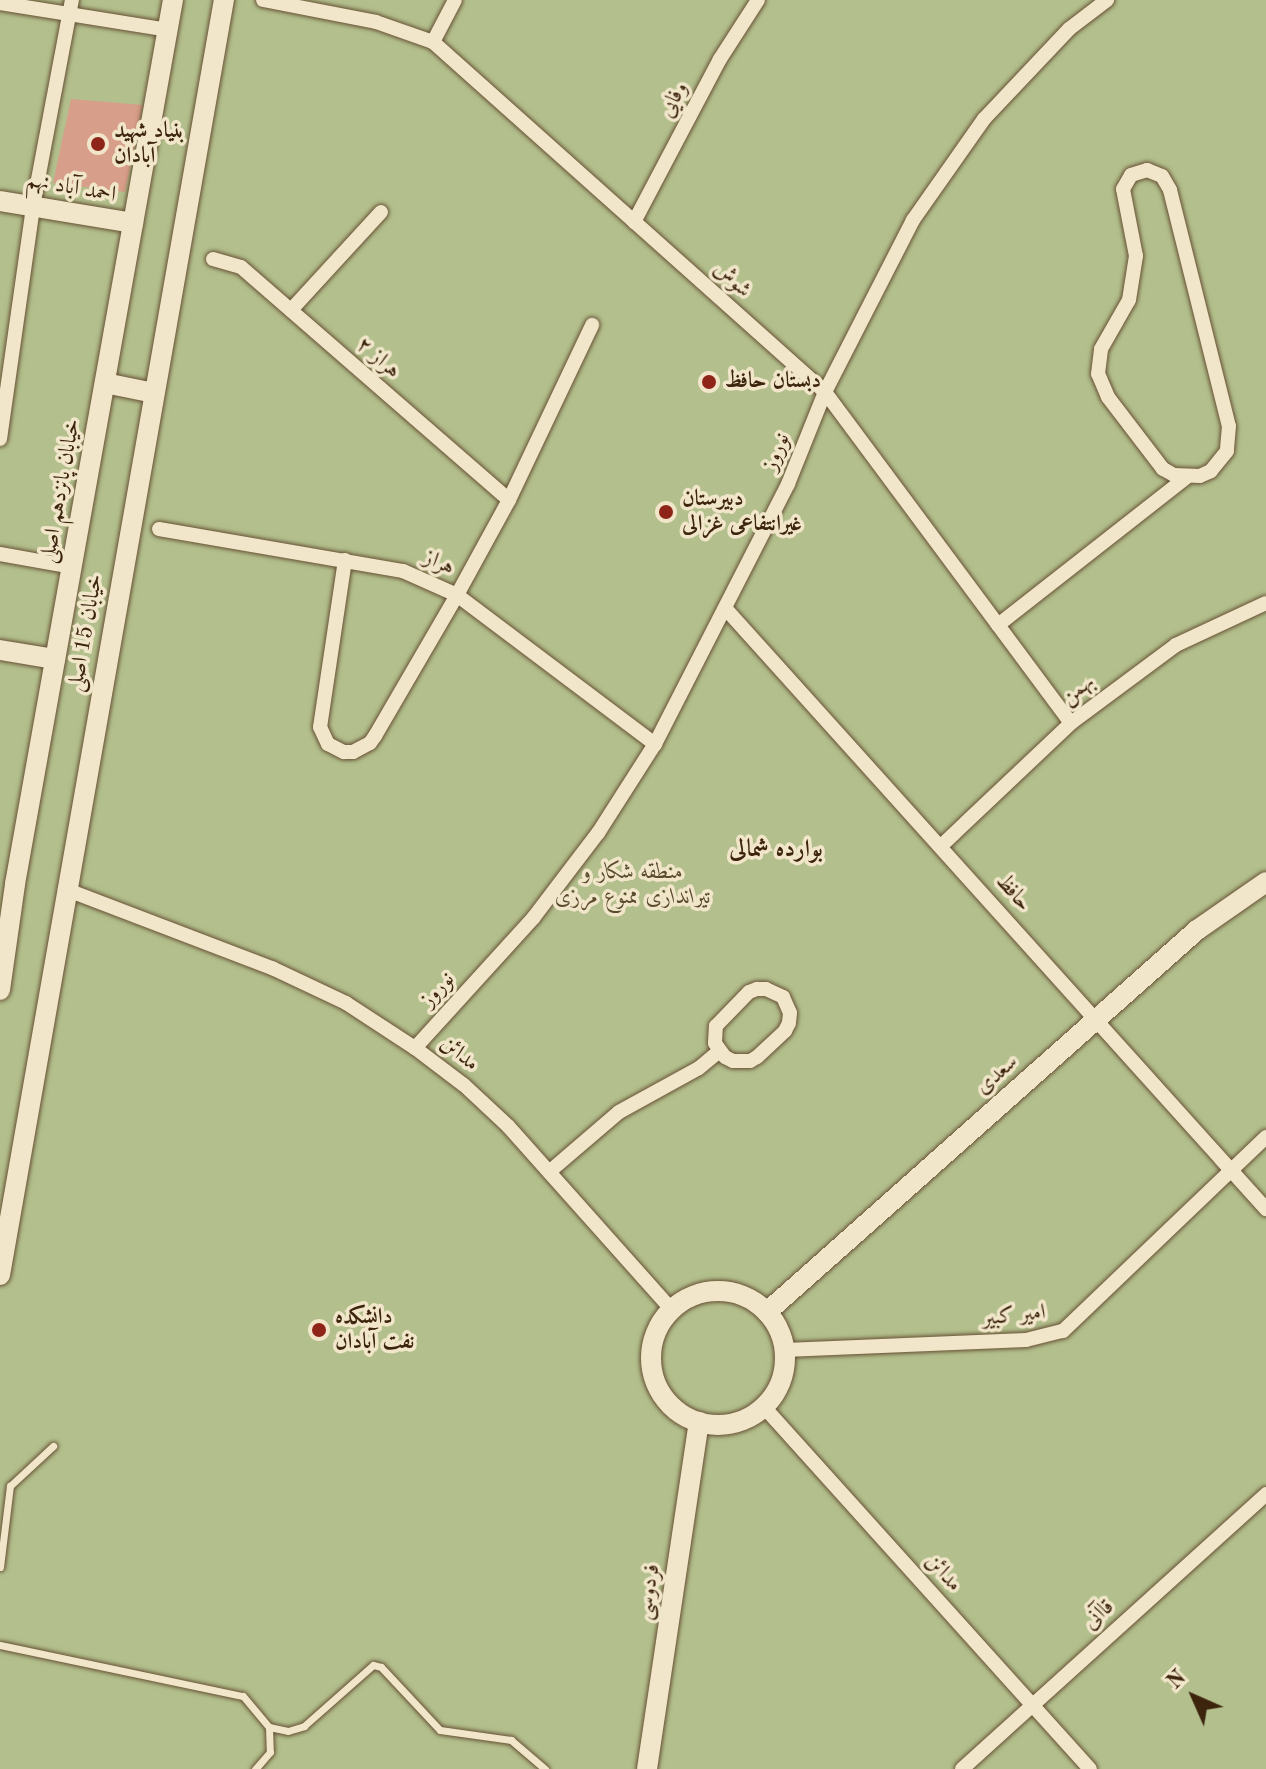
<!DOCTYPE html>
<html>
<head>
<meta charset="utf-8">
<style>
  body { margin:0 }
  #map { position:relative; width:1266px; height:1769px; overflow:hidden; background:#ead9ae; font-family:"Old Standard TT",Amiri,serif }
  div>[style] { position:absolute }
  [style*='--x'] { left:calc(var(--x)*1px); top:calc(var(--y)*1px); width:calc(var(--w)*1px); rotate:calc(var(--a)*1deg) }
  .green>* { inset:0; background:#b3c08d }
  .building>* { inset:0; background:#d79e89 }
  .roads { filter:drop-shadow(0 0 2px #685135) drop-shadow(0 0 2px #685135) }
  .lane>* { height:7px; margin:-3.5px; padding:0 3.5px; transform-origin:3.5px; border-radius:3.5px; background:#f1e6ca }
  .street>* { height:14px; margin:-7px; padding:0 7px; transform-origin:7px; border-radius:7px; background:#f1e6ca }
  .secondary>* { height:20px; margin:-10px; padding:0 10px; transform-origin:10px; border-radius:10px; background:#f1e6ca }
  .secondary>.ring { margin:-10px; padding:0; box-sizing:content-box; background:none; border:20px solid #f1e6ca; border-radius:50% }
  .dots>* { width:22px; height:22px; translate:-50% -50%; box-sizing:border-box; border:4px solid #f1e6ca; border-radius:50% }
  span { translate:-50% -50%; white-space:nowrap; text-align:center; line-height:1.15; -webkit-text-stroke:7px #f1e6ca; paint-order:stroke }
  .street-label { font-size:22px; color:#3d240d }
  .poi-label { font-size:22px; color:#3d240d; font-weight:700 }
  .left { translate:0 -50%; text-align:left }
  .park-label { font-size:22px; color:#5a4b2d; font-style:italic }
  .neighbourhood-label { font-size:24px; color:#3d240d; font-weight:700 }
  .north { position:absolute; left:1154px; top:1657px; width:80px; height:80px; -webkit-text-stroke:6px #f1e6ca; paint-order:stroke; rotate:315deg; font-size:22px; font-weight:700; line-height:32px; text-align:center; color:#3d240d }
  .north::after { content:''; display:block; margin:auto; width:28px; height:36px; background:#3d240d; clip-path:polygon(50% 0,100% 100%,50% 72%,0 100%) }
</style>
</head>
<body>
<div id="map">
  <div class="green">
    <div style="clip-path:polygon(0 0,1266px 0,1266px 1769px,0 1769px)"></div>
  </div>
  <div class="building">
    <div style="clip-path:polygon(71px 99px,143px 105px,125px 192px,53px 183px)"></div>
  </div>
  <div class="roads">
    <div class="lane">
      <div style="--x:0;--y:1567;--w:82;--a:-83"></div>
      <div style="--x:10;--y:1486;--w:59;--a:-42.9"></div>
      <div style="--x:0;--y:1645;--w:248;--a:11.9"></div>
      <div style="--x:243;--y:1696;--w:40;--a:50"></div>
      <div style="--x:269;--y:1727;--w:25;--a:88"></div>
      <div style="--x:270;--y:1752;--w:23;--a:131"></div>
      <div style="--x:269;--y:1727;--w:19;--a:12"></div>
      <div style="--x:288;--y:1731;--w:17;--a:-17"></div>
      <div style="--x:304;--y:1726;--w:92;--a:-41.5"></div>
      <div style="--x:373;--y:1665;--w:8;--a:14"></div>
      <div style="--x:381;--y:1667;--w:86;--a:46.9"></div>
      <div style="--x:440;--y:1730;--w:72;--a:8"></div>
      <div style="--x:511;--y:1740;--w:45;--a:40.5"></div>
    </div>
    <div class="street">
      <div style="--x:263;--y:0;--w:115;--a:11"></div>
      <div style="--x:376;--y:22;--w:60;--a:19.3"></div>
      <div style="--x:433;--y:42;--w:526;--a:41.76"></div>
      <div style="--x:825;--y:392;--w:412;--a:53.4"></div>
      <div style="--x:0;--y:3;--w:170;--a:9.1"></div>
      <div style="--x:433;--y:42;--w:47;--a:-62.4"></div>
      <div style="--x:1147;--y:170;--w:16;--a:22"></div>
      <div style="--x:1162;--y:176;--w:16;--a:60"></div>
      <div style="--x:1170;--y:190;--w:243;--a:76"></div>
      <div style="--x:1229;--y:426;--w:25;--a:95"></div>
      <div style="--x:1227;--y:451;--w:26;--a:129"></div>
      <div style="--x:1211;--y:471;--w:12;--a:156"></div>
      <div style="--x:1200;--y:476;--w:26;--a:-178"></div>
      <div style="--x:1174;--y:475;--w:13;--a:-151"></div>
      <div style="--x:1163;--y:469;--w:91;--a:-127.4"></div>
      <div style="--x:1108;--y:397;--w:25;--a:-113"></div>
      <div style="--x:1098;--y:374;--w:25;--a:-83"></div>
      <div style="--x:1101;--y:349;--w:56;--a:-60.3"></div>
      <div style="--x:1129;--y:300;--w:45;--a:-81"></div>
      <div style="--x:1136;--y:256;--w:68;--a:-101"></div>
      <div style="--x:1123;--y:189;--w:16;--a:-60"></div>
      <div style="--x:1131;--y:175;--w:17;--a:-17"></div>
      <div style="--x:634;--y:222;--w:184;--a:-62.2"></div>
      <div style="--x:720;--y:59;--w:70;--a:-57.2"></div>
      <div style="--x:213;--y:259;--w:29;--a:16"></div>
      <div style="--x:241;--y:267;--w:355;--a:41"></div>
      <div style="--x:291;--y:310;--w:133;--a:-47.4"></div>
      <div style="--x:0;--y:439;--w:235;--a:-81.9"></div>
      <div style="--x:33;--y:206;--w:210;--a:-79.3"></div>
      <div style="--x:159;--y:529;--w:248;--a:9.8"></div>
      <div style="--x:403;--y:571;--w:59;--a:24"></div>
      <div style="--x:457;--y:595;--w:248;--a:37"></div>
      <div style="--x:0;--y:554;--w:73;--a:10.2"></div>
      <div style="--x:345;--y:560;--w:169;--a:98.5"></div>
      <div style="--x:320;--y:727;--w:19;--a:65"></div>
      <div style="--x:328;--y:744;--w:18;--a:27"></div>
      <div style="--x:344;--y:752;--w:9;--a:0"></div>
      <div style="--x:353;--y:752;--w:19;--a:-28"></div>
      <div style="--x:370;--y:743;--w:9;--a:-54"></div>
      <div style="--x:375;--y:736;--w:163;--a:-59.8"></div>
      <div style="--x:457;--y:595;--w:108;--a:-61.3"></div>
      <div style="--x:509;--y:500;--w:194;--a:-64.6"></div>
      <div style="--x:725;--y:608;--w:809;--a:48.01"></div>
      <div style="--x:998;--y:625;--w:240;--a:-38.1"></div>
      <div style="--x:941;--y:846;--w:179;--a:-43.4"></div>
      <div style="--x:1071;--y:723;--w:131;--a:-36.6"></div>
      <div style="--x:1176;--y:645;--w:99;--a:-25"></div>
      <div style="--x:65;--y:889;--w:222;--a:20.9"></div>
      <div style="--x:272;--y:968;--w:82;--a:25.3"></div>
      <div style="--x:346;--y:1003;--w:82;--a:33.1"></div>
      <div style="--x:415;--y:1048;--w:61;--a:37.1"></div>
      <div style="--x:464;--y:1085;--w:60;--a:43"></div>
      <div style="--x:508;--y:1126;--w:246;--a:48.3"></div>
      <div style="--x:757;--y:989;--w:9;--a:0"></div>
      <div style="--x:766;--y:989;--w:19;--a:25"></div>
      <div style="--x:783;--y:997;--w:17;--a:66"></div>
      <div style="--x:790;--y:1013;--w:10;--a:96"></div>
      <div style="--x:789;--y:1023;--w:9;--a:117"></div>
      <div style="--x:785;--y:1031;--w:38;--a:137"></div>
      <div style="--x:757;--y:1057;--w:8;--a:150"></div>
      <div style="--x:750;--y:1061;--w:17;--a:180"></div>
      <div style="--x:733;--y:1061;--w:9;--a:-153"></div>
      <div style="--x:725;--y:1057;--w:17;--a:-126"></div>
      <div style="--x:715;--y:1043;--w:17;--a:-87"></div>
      <div style="--x:716;--y:1026;--w:47;--a:-45.9"></div>
      <div style="--x:749;--y:992;--w:9;--a:-21"></div>
      <div style="--x:415;--y:1048;--w:177;--a:-47.7"></div>
      <div style="--x:534;--y:917;--w:106;--a:-52.7"></div>
      <div style="--x:598;--y:833;--w:106;--a:-57.4"></div>
      <div style="--x:655;--y:744;--w:292;--a:-62.9"></div>
      <div style="--x:788;--y:484;--w:99;--a:-68.1"></div>
      <div style="--x:825;--y:392;--w:193;--a:-62.9"></div>
      <div style="--x:913;--y:220;--w:123;--a:-54.9"></div>
      <div style="--x:984;--y:119;--w:124;--a:-46.6"></div>
      <div style="--x:1069;--y:29;--w:48;--a:-37.3"></div>
      <div style="--x:549;--y:1172;--w:92;--a:-40.6"></div>
      <div style="--x:619;--y:1112;--w:91;--a:-28.8"></div>
      <div style="--x:699;--y:1068;--w:26;--a:-40"></div>
      <div style="--x:785;--y:1350;--w:241;--a:-2.4"></div>
      <div style="--x:1026;--y:1340;--w:38;--a:-14"></div>
      <div style="--x:1063;--y:1331;--w:281;--a:-43.7"></div>
      <div style="--x:764;--y:1407;--w:487;--a:48"></div>
      <div style="--x:962;--y:1769;--w:410;--a:-42.1"></div>
    </div>
    <div class="secondary">
      <div style="--x:0;--y:201;--w:135;--a:9.4"></div>
      <div style="--x:105;--y:383;--w:50;--a:11.5"></div>
      <div style="--x:0;--y:650;--w:56;--a:9.3"></div>
      <div style="--x:0;--y:990;--w:107;--a:-81.9"></div>
      <div style="--x:15;--y:884;--w:898;--a:-79.87"></div>
      <div style="--x:0;--y:1275;--w:1295;--a:-80.04"></div>
      <div class="ring" style="left:651px;top:1291px;width:114px;height:114px"></div>
      <div style="--x:767;--y:1312;--w:575;--a:-41.62"></div>
      <div style="--x:1197;--y:930;--w:84;--a:-34.8"></div>
      <div style="--x:647;--y:1769;--w:351;--a:-81.5"></div>
    </div>
  </div>
  <div class="dots">
    <div style="left:98px;top:144px;background:#8f2418"></div>
    <div style="left:709px;top:382px;background:#8f2418"></div>
    <div style="left:666px;top:512px;background:#8f2418"></div>
    <div style="left:319px;top:1330px;background:#8f2418"></div>
  </div>
  <div class="street-label">
    <span style="left:674px;top:100px;rotate:-63deg">وفایی</span>
    <span style="left:71px;top:188px;rotate:10deg">احمد آباد نهم</span>
    <span style="left:732px;top:280px;rotate:42deg">شوش</span>
    <span style="left:378px;top:358px;rotate:41deg">هراز ۲</span>
    <span style="left:777px;top:452px;rotate:-68deg">نوروز</span>
    <span style="left:61px;top:491px;rotate:-80deg">خیابان پانزدهم اصلی</span>
    <span style="left:439px;top:563px;rotate:24deg">هراز</span>
    <span style="left:86px;top:633px;rotate:-80deg">خیابان 15 اصلی</span>
    <span style="left:1078px;top:690px;rotate:-37deg">بهمن</span>
    <span style="left:1013px;top:893px;rotate:48deg">حافظ</span>
    <span style="left:438px;top:990px;rotate:-48deg">نوروز</span>
    <span style="left:459px;top:1054px;rotate:38deg">مدائن</span>
    <span style="left:997px;top:1075px;rotate:-42deg">سعدی</span>
    <span style="left:1014px;top:1316px;rotate:-6deg">امیر کبیر</span>
    <span style="left:943px;top:1573px;rotate:48deg">مدائن</span>
    <span style="left:649px;top:1592px;rotate:-81deg">فردوسی</span>
    <span style="left:1099px;top:1615px;rotate:-42deg">قاآنی</span>
  </div>
  <div class="poi-label">
    <span class="left" style="left:114px;top:144px">بنیاد شهید<br>آبادان</span>
    <span class="left" style="left:725px;top:382px">دبستان حافظ</span>
    <span class="left" style="left:682px;top:512px">دبیرستان<br>غیرانتفاعی غزالی</span>
    <span class="left" style="left:335px;top:1330px">دانشکده<br>نفت آبادان</span>
  </div>
  <div class="park-label">
    <span style="left:633px;top:885px">منطقه شکار و<br>تیراندازی ممنوع مرزی</span>
  </div>
  <div class="neighbourhood-label">
    <span style="left:776px;top:851px">بوارده شمالی</span>
  </div>
  <div class="north">N</div>
</div>
</body>
</html>
